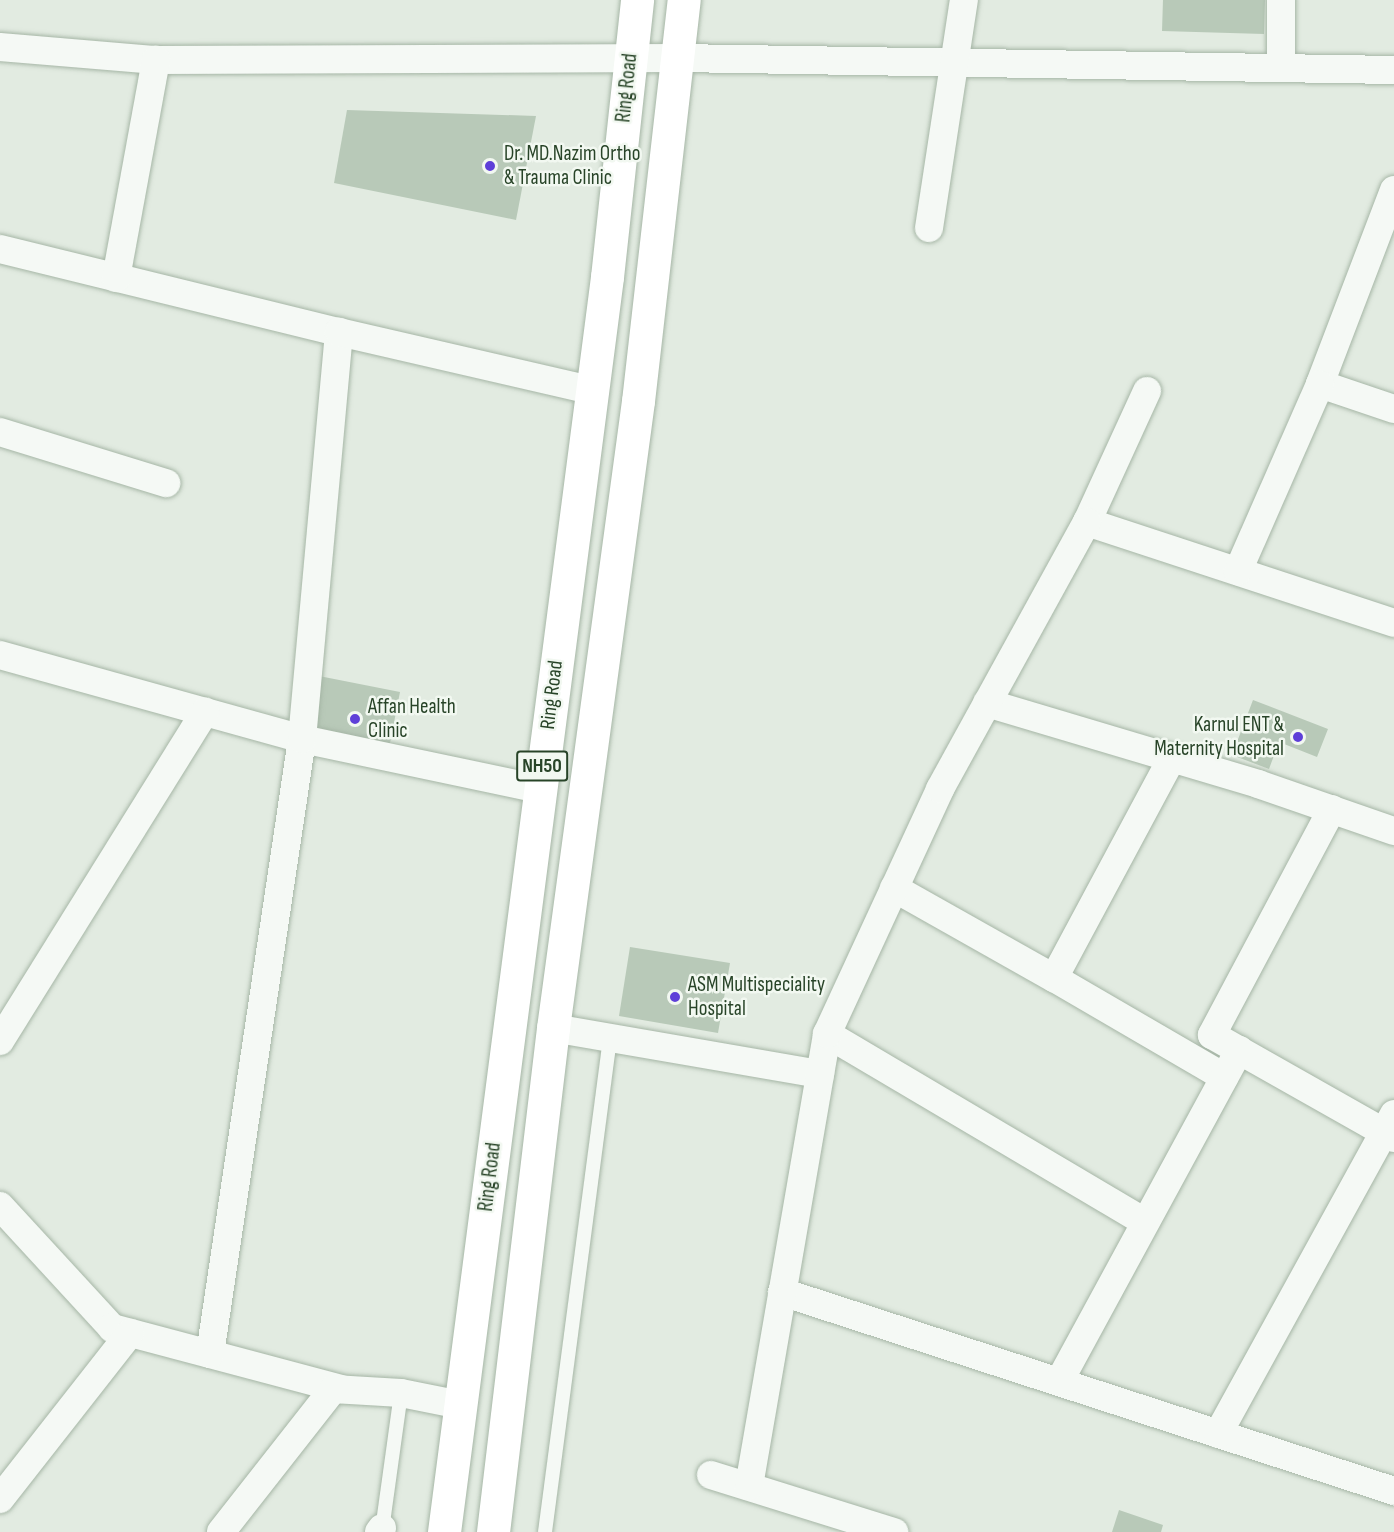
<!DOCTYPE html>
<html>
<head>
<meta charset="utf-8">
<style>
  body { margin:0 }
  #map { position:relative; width:1394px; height:1532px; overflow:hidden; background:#e2ebe1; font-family:"Sofia Sans Condensed",sans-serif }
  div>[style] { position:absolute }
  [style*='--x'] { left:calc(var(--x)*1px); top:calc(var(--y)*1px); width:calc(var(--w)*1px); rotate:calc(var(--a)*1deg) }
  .building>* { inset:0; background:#b8c9b8 }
  .roads { filter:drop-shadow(0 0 2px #a6b6a6) drop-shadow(0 0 2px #a6b6a6) }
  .service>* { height:14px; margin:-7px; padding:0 7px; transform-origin:7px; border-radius:7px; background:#f5f9f5 }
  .minor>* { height:28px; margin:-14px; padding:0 14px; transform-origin:14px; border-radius:14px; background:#f5f9f5 }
  .trunk>* { height:33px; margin:-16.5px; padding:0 16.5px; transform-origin:16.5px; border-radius:16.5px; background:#fff }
  .dots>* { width:16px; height:16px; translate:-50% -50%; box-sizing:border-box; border:3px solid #f2f8f1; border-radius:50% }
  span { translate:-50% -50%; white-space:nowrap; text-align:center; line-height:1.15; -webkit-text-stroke:5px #f2f8f1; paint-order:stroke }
  .shield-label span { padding:2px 4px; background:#f2f8f1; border:2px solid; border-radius:4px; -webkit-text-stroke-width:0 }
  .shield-label { font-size:20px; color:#284428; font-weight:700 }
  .street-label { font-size:21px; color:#284428 }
  .poi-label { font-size:21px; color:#284428 }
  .left { translate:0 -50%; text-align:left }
  .right { translate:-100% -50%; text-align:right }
</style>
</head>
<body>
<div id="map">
  <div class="building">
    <div style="clip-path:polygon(1163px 0,1265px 0,1264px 34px,1162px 31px)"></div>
    <div style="clip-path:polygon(347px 110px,536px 116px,516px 220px,334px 183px)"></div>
    <div style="clip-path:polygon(319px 676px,400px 692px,389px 748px,308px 731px)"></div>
    <div style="clip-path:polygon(1253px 700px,1328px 729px,1317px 757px,1279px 742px,1269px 769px,1232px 755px)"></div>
    <div style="clip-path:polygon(630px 947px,730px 963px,718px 1033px,619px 1016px)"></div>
    <div style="clip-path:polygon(1119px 1510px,1163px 1525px,1161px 1532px,1112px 1532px)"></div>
  </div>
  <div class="roads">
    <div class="service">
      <div style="--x:382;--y:1530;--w:138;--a:-82.1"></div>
      <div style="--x:545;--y:1532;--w:498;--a:-82.5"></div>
    </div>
    <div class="minor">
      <div style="--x:0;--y:47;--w:157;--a:4.8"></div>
      <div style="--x:156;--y:60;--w:522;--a:-0.22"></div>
      <div style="--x:678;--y:58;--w:716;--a:0.96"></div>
      <div style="--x:1281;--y:68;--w:68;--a:-90"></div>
      <div style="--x:1394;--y:190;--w:208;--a:110.9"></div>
      <div style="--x:1320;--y:384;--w:78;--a:18.7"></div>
      <div style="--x:929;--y:228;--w:231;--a:-81.3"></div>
      <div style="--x:0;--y:249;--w:349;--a:13.8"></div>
      <div style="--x:116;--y:278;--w:222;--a:-79.6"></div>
      <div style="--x:1147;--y:391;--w:144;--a:114.6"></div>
      <div style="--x:1087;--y:522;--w:323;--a:18.2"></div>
      <div style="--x:0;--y:432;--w:174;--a:17.1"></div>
      <div style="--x:1238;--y:571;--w:204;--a:-66.3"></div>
      <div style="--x:0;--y:655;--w:313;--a:15.5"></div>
      <div style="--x:302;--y:739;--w:242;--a:11.9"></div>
      <div style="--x:987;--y:703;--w:283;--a:16.6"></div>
      <div style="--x:1258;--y:784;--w:144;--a:19.1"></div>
      <div style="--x:1332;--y:809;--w:256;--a:118"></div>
      <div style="--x:1212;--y:1035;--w:209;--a:29.5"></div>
      <div style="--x:894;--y:888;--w:184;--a:29.4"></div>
      <div style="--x:1054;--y:978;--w:250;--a:-61.8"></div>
      <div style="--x:1054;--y:978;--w:197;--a:30.2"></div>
      <div style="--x:553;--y:1028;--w:271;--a:9.8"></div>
      <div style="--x:827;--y:1034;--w:369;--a:30.6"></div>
      <div style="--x:0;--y:1041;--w:388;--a:-58.1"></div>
      <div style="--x:0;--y:1206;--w:166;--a:47.4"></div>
      <div style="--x:112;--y:1328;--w:237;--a:14.9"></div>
      <div style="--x:782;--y:1292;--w:644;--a:18.01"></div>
      <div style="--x:210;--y:1354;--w:622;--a:-81.49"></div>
      <div style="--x:302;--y:739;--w:409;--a:-84.8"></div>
      <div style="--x:339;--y:332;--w:259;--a:13"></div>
      <div style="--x:1059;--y:1382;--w:378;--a:-61.5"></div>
      <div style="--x:1218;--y:1434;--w:365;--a:-61.2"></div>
      <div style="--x:711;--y:1475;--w:192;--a:17.3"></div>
      <div style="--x:749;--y:1486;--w:459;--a:-80.2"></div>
      <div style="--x:827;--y:1034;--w:270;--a:-65.2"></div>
      <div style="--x:940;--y:789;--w:305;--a:-61.2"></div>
      <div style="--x:0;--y:1499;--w:211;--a:-51.9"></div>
      <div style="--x:221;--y:1532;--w:182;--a:-51.9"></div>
      <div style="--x:333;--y:1389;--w:68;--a:3.4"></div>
      <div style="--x:401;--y:1393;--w:61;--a:11.3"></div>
      <div style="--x:379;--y:1532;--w:5;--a:-53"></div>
    </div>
    <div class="trunk">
      <div style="--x:444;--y:1532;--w:1266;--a:-82.6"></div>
      <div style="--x:607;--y:277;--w:279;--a:-83.8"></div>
      <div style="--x:493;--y:1532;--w:508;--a:-83.21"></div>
      <div style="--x:553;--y:1028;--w:633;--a:-82.28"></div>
      <div style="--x:638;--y:401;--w:404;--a:-83.5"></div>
    </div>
  </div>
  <div class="dots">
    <div style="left:490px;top:166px;background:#5e3fd8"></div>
    <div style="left:355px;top:719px;background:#5e3fd8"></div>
    <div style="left:1298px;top:737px;background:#5e3fd8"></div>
    <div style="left:675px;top:997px;background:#5e3fd8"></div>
  </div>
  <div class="shield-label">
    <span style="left:542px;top:766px">NH50</span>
  </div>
  <div class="street-label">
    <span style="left:627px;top:88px;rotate:-84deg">Ring Road</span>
    <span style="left:552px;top:695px;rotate:-83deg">Ring Road</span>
    <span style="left:490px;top:1177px;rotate:-83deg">Ring Road</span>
  </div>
  <div class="poi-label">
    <span class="left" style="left:504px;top:166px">Dr. MD.Nazim Ortho<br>&amp; Trauma Clinic</span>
    <span class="left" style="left:368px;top:719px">Affan Health<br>Clinic</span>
    <span class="right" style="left:1284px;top:737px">Karnul ENT &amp;<br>Maternity Hospital</span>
    <span class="left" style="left:688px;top:997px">ASM Multispeciality<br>Hospital</span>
  </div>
</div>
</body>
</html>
